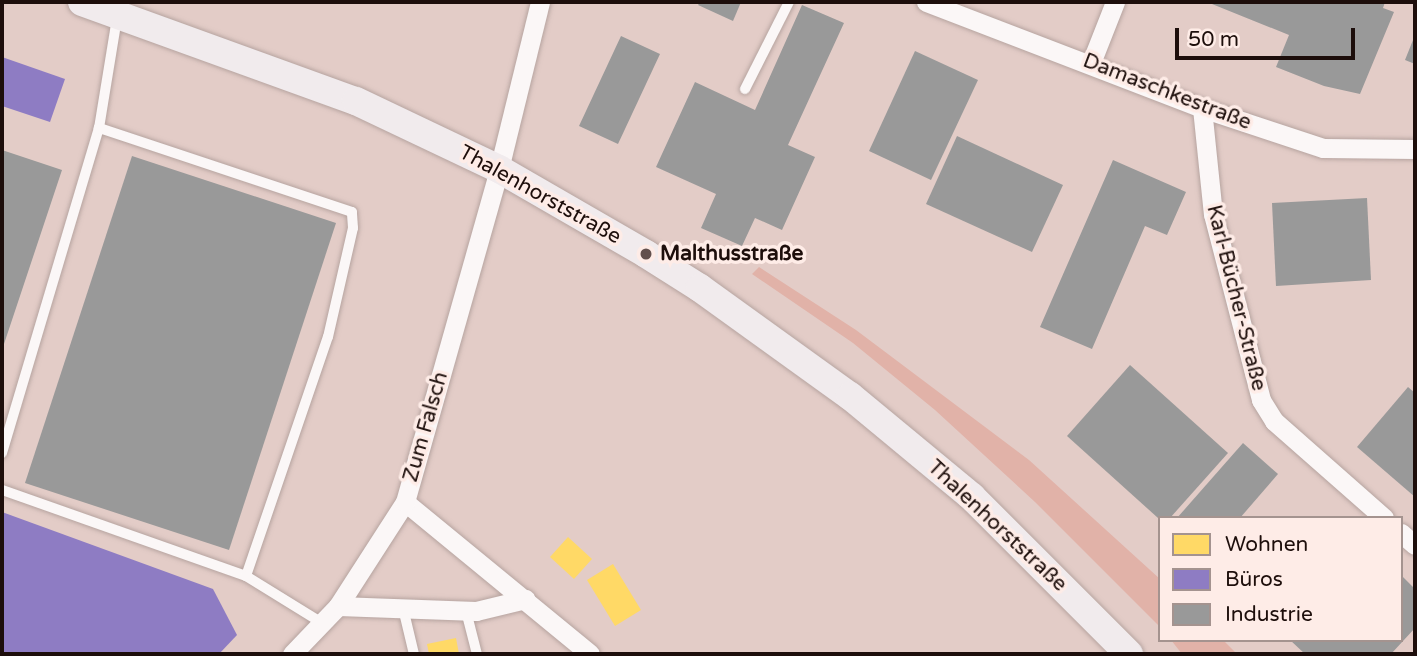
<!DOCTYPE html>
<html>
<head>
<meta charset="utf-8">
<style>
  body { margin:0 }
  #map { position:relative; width:1417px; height:656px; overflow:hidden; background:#e3ccc7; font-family:"Varela Round",sans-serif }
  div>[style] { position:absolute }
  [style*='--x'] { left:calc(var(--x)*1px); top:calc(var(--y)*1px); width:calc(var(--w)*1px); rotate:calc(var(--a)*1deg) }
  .green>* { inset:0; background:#e1b2a8 }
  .homes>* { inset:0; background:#ffd966 }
  .offices>* { inset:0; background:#8e7cc3 }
  .industry>* { inset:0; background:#999 }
  .roads { filter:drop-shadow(0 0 2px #b6a4a0) drop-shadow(0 0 2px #b6a4a0) }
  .lane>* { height:10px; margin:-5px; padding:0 5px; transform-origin:5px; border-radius:5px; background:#fbf7f7 }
  .street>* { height:19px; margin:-9.5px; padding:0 9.5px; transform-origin:9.5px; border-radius:9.5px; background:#fbf7f7 }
  .secondary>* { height:28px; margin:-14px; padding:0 14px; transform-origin:14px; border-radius:14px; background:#f1ebed }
  .dots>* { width:19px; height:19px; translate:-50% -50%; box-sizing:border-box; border:4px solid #feece7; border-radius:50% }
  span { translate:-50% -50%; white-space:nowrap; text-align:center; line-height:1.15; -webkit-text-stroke:7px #feece7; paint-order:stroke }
  .street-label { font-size:21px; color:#1d0e0b }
  .poi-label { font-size:21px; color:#1d0e0b; font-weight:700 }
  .left { translate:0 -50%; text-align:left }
  .frame { position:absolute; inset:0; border:4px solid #1d0e0b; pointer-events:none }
  .legend { position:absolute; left:1158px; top:516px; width:245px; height:126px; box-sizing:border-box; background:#feece7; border:2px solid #a4938f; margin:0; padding:9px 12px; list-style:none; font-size:21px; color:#1d0e0b }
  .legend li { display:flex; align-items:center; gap:14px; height:35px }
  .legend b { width:35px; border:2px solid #a4938f }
  .scale { position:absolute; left:1175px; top:28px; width:180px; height:32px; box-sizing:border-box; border:4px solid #1d0e0b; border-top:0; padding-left:9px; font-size:21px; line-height:24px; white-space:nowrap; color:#1d0e0b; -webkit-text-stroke:5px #feece7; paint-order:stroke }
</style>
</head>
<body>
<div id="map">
  <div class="green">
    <div style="clip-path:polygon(759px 267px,856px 330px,1029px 460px,1160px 579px,1160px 627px,1035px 502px,935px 410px,853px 343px,752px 274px)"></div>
    <div style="clip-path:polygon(1171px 640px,1223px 640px,1237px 654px,1182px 654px)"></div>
  </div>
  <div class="homes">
    <div style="clip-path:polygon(568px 537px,592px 559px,574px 579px,550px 557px)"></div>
    <div style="clip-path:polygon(613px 564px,641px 610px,615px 626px,587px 580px)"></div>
    <div style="clip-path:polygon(456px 638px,459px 654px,429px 654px,427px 644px)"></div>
  </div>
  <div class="offices">
    <div style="clip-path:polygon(2px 57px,65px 79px,50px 122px,2px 106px)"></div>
    <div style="clip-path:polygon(2px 512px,213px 589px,237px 635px,219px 654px,2px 654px)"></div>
  </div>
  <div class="industry">
    <div style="clip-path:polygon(700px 2px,741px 2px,733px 21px,698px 5px)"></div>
    <div style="clip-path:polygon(1207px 2px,1385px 2px,1383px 8px,1394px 12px,1360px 94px,1324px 86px,1276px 67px,1289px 35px)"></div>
    <div style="clip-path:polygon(802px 5px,844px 23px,788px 145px,815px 157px,782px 230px,755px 218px,742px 246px,701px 228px,716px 194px,656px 167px,695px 82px,755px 110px)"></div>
    <div style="clip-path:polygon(1415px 35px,1415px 64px,1405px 60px)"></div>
    <div style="clip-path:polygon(621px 36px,660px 54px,618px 144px,579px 126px)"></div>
    <div style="clip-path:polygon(915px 51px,978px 80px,931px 180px,869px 151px)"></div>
    <div style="clip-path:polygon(957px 136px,1063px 185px,1032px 252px,926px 204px)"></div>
    <div style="clip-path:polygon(2px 150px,62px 170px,2px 350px)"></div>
    <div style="clip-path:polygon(132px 156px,336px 223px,229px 550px,25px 483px)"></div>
    <div style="clip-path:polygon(1113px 160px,1186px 192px,1167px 235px,1145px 226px,1092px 349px,1040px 327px)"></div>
    <div style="clip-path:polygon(1367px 198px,1371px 280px,1276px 286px,1272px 203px)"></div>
    <div style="clip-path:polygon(1130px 365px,1228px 453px,1170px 518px,1158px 518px,1067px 436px)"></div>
    <div style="clip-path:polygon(1408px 387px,1415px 393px,1415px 497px,1357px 447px)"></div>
    <div style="clip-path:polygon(1243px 443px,1278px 474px,1240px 518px,1177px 518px)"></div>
    <div style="clip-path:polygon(1401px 575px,1415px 589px,1415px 628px,1391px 654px,1305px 654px,1290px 640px,1401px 640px)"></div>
  </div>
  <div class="roads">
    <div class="lane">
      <div style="--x:745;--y:89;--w:97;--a:-63.2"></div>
      <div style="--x:2;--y:453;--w:339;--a:-73.4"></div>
      <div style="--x:99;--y:128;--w:111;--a:-80.7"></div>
      <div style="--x:2;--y:490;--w:259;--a:19.4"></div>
      <div style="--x:246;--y:576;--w:253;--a:-71.1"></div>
      <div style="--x:328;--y:337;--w:112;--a:-77.1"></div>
      <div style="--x:353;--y:228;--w:16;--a:-94"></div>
      <div style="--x:352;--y:212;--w:267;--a:-161.6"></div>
      <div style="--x:246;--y:576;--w:89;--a:31.7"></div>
      <div style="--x:403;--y:608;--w:47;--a:76.6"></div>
      <div style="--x:466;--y:611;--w:44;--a:75.7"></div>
    </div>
    <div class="street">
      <div style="--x:926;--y:2;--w:296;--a:21"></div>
      <div style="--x:1202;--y:108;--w:127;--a:18.3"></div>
      <div style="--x:1323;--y:148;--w:92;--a:0.6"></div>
      <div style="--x:1091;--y:63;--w:66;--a:-68.5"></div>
      <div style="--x:1202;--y:108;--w:107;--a:84.1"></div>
      <div style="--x:1213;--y:214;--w:192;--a:75.5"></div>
      <div style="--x:1261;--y:400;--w:25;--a:58"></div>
      <div style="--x:1274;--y:421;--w:147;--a:41.4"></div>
      <div style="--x:405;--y:502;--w:239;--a:39.4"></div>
      <div style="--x:1401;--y:533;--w:18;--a:41"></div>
      <div style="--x:338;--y:606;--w:138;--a:2.1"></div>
      <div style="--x:476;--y:611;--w:51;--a:-13.5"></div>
      <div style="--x:292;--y:654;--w:66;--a:-46.2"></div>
      <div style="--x:338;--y:606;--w:124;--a:-57.2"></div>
      <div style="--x:405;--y:502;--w:346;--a:-74.2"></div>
      <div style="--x:499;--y:169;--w:172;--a:-76.2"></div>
    </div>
    <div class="secondary">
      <div style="--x:82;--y:2;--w:291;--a:19.9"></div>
      <div style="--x:356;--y:101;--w:158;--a:25.4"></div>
      <div style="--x:499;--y:169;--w:170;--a:30"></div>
      <div style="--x:646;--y:254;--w:64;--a:32.2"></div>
      <div style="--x:700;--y:288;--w:185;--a:35.8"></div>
      <div style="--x:850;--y:396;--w:158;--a:39.6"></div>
      <div style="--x:972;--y:497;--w:222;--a:45"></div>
    </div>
  </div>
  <div class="dots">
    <div style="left:646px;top:254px;background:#62504d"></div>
  </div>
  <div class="street-label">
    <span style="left:1167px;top:92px;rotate:21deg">Damaschkestraße</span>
    <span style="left:540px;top:195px;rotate:29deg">Thalenhorststraße</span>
    <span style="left:1236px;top:298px;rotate:76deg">Karl-Bücher-Straße</span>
    <span style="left:426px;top:427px;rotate:-74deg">Zum Falsch</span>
    <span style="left:997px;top:526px;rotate:43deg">Thalenhorststraße</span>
  </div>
  <div class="poi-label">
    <span class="left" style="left:660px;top:254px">Malthusstraße</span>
  </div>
  <div class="frame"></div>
  <ul class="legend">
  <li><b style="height:19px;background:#ffd966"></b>Wohnen</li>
  <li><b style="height:19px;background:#8e7cc3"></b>Büros</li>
  <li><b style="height:19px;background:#999"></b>Industrie</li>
  </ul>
  <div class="scale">50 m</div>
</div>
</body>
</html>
